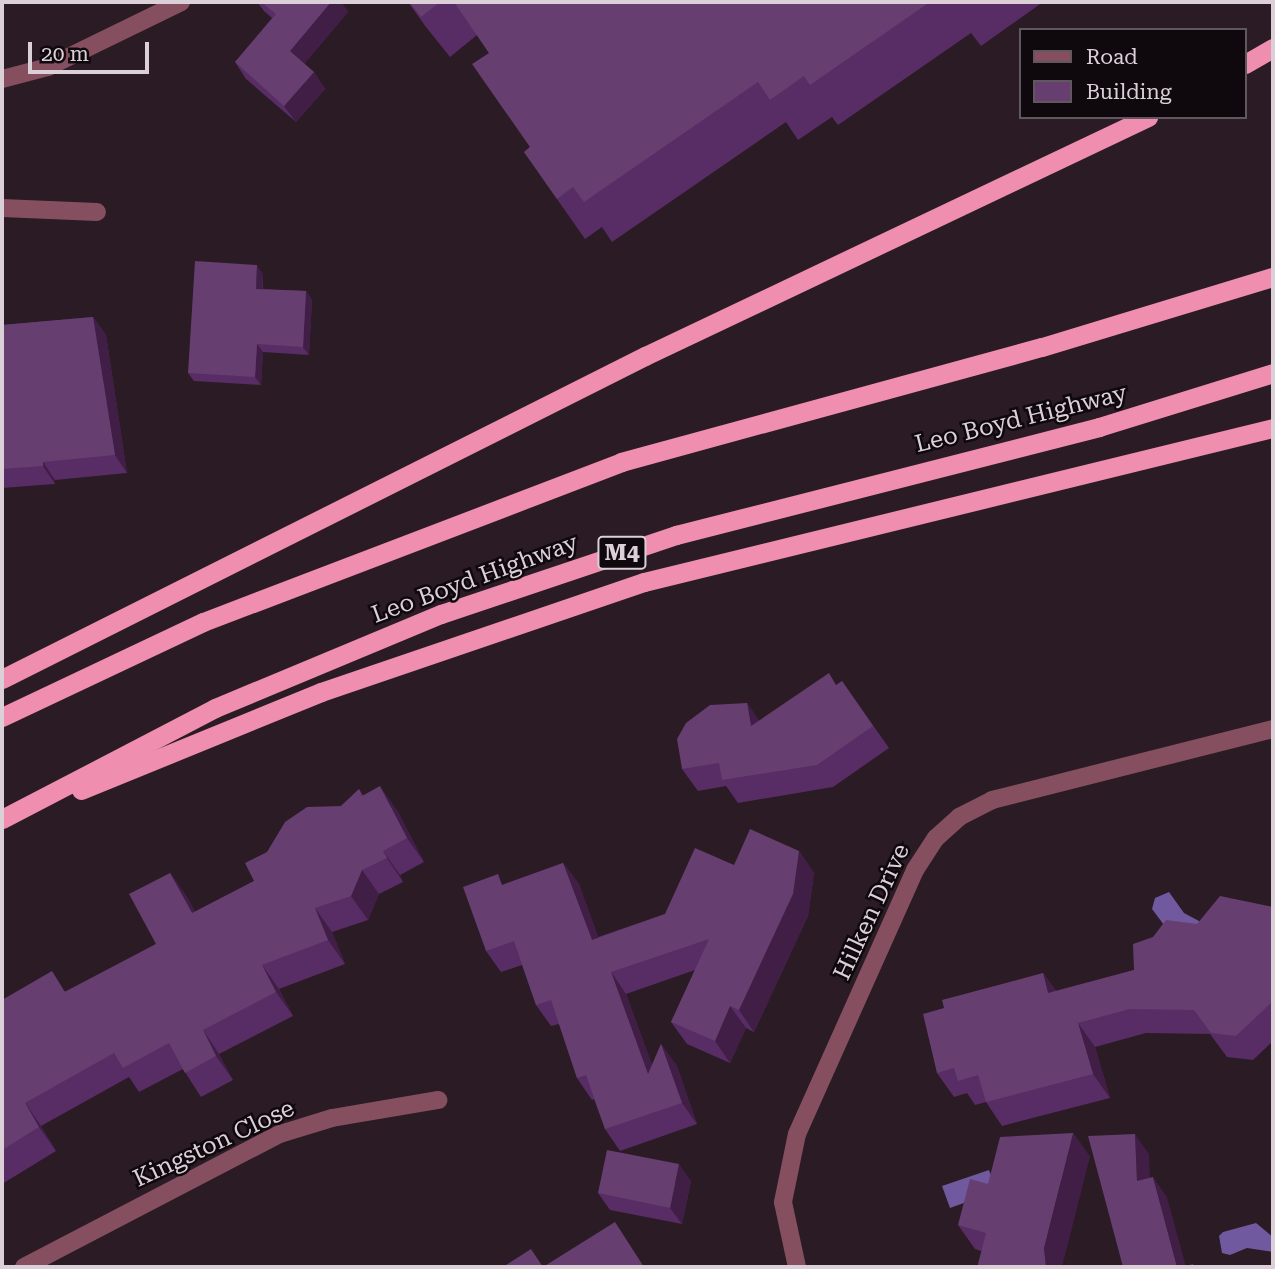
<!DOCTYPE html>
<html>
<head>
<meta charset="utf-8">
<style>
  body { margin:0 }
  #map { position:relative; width:1275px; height:1269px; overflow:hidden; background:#2a1b25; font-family:"Roboto Serif",serif }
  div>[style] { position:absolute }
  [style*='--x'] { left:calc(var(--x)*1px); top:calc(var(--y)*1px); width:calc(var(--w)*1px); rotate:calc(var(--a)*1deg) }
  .water>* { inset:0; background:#70599f }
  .minor>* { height:18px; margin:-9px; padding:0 9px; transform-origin:9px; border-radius:9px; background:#854f60 }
  .trunk>* { height:19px; margin:-9.5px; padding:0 9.5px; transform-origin:9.5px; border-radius:9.5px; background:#ef8eae }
  .wall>* { inset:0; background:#582c64 }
  .shaded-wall>* { inset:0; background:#401e45 }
  .building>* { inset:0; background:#663e70 }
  span { translate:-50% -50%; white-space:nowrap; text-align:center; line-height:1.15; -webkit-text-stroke:5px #0f080c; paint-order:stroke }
  .shield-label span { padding:2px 5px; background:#0f080c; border:2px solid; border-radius:5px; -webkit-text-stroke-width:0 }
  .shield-label { font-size:23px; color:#dbd0d7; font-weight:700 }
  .street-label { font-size:24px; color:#dbd0d7 }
  .frame { position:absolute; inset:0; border:4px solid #dbd0d7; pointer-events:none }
  .legend { position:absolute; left:1019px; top:28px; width:228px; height:91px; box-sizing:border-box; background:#0f080c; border:2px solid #61585d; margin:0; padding:9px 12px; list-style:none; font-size:21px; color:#dbd0d7 }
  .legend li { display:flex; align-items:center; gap:14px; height:35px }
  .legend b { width:35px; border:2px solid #61585d }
  .scale { position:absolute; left:28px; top:42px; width:121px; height:32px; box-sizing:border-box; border:4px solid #dbd0d7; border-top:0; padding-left:9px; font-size:21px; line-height:24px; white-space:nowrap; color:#dbd0d7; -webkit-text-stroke:5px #0f080c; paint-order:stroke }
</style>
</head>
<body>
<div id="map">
  <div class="water">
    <div style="clip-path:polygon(1169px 892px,1184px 913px,1199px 921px,1204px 934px,1173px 937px,1152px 909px,1155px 898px)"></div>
    <div style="clip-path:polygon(989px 1170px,997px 1191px,950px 1208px,942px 1186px)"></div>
    <div style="clip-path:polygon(1256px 1223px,1273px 1237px,1273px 1252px,1247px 1248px,1230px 1255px,1222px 1253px,1219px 1236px,1223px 1232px)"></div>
  </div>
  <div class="minor">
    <div style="--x:2;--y:79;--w:48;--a:-14.6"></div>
    <div style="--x:48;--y:67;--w:148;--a:-26"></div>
    <div style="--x:2;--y:208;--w:95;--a:2.4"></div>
    <div style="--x:24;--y:1267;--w:288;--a:-27.5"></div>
    <div style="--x:280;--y:1134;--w:54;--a:-17.1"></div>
    <div style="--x:332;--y:1118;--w:108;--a:-9.6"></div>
    <div style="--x:797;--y:1267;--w:66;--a:-102.2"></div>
    <div style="--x:783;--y:1202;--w:69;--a:-78.4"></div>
    <div style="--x:797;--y:1134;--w:289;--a:-65.9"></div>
    <div style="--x:915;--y:870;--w:38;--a:-57"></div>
    <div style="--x:936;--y:838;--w:31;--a:-42"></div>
    <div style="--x:959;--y:817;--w:37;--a:-27"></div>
    <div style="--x:992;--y:800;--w:290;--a:-14.2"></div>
  </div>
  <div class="trunk">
    <div style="--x:1245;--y:64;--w:32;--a:-30"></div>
    <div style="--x:2;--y:679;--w:720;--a:-26.67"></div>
    <div style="--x:645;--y:356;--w:557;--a:-25.41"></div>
    <div style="--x:2;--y:717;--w:222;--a:-25.3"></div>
    <div style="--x:203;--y:622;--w:448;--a:-20.9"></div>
    <div style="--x:621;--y:462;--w:436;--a:-15.3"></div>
    <div style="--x:1042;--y:347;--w:241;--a:-16.9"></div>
    <div style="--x:81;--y:790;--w:259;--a:-22.2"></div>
    <div style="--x:321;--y:692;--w:341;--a:-18.8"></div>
    <div style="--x:644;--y:582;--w:648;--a:-13.76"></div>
    <div style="--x:2;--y:819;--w:240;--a:-27.5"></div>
    <div style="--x:215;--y:708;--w:245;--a:-22.6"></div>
    <div style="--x:441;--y:614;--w:248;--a:-18.6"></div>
    <div style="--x:676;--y:535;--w:437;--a:-14.3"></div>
    <div style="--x:1099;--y:427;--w:182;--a:-17.2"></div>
  </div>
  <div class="wall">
    <div style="clip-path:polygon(257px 2px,341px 2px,348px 12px,304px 64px,314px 72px,325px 89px,296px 122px,246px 79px,235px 62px,272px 18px,264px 11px)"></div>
    <div style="clip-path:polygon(408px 2px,1043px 2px,981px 46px,971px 33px,838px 125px,832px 117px,798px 140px,786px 122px,612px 242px,602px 227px,585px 239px,524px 152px,530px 147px,489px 53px,477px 35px,450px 57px,426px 27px)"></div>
    <div style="clip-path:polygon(263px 274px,263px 289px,306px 291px,312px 300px,309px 355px,263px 352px,261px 385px,194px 381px,188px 373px)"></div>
    <div style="clip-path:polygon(93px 317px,106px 335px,127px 473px,55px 480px,55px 484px,2px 488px,2px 325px)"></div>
    <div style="clip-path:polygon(842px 681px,889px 748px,833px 787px,738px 803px,726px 786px,698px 791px,682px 769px,747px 703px,759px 721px,837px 685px)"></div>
    <div style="clip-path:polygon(359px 789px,363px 795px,397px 810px,424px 862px,400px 875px,403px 882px,379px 894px,368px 920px,332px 932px,345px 964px,279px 989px,293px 1016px,219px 1054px,233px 1080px,201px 1097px,183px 1069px,139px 1092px,129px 1077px,41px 1126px,56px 1151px,2px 1184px,2px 1000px,66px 991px,156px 944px,170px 873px,187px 897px,195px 912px,254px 881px,267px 852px,341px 806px)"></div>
    <div style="clip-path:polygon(799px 851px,814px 873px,808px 916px,754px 1032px,746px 1028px,730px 1063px,687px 1044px,671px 1022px,695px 970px,626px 994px,652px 1065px,661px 1044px,677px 1066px,697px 1124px,620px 1151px,605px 1129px,594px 1099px,592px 1100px,577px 1078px,559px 1024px,551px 1026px,536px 1005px,522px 965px,501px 972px,486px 951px,505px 884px,563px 863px,579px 884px,598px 937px,665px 914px,734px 865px)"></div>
    <div style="clip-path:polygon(1273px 907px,1273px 1041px,1253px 1060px,1227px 1057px,1210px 1034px,1146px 1033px,1095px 1047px,1110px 1098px,1002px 1126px,986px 1102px,975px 1105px,967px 1093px,954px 1097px,937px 1073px,944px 1008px,1043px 973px,1056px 991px,1134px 970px,1197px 924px)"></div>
    <div style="clip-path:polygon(1073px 1133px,1090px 1157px,981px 1251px,975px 1249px,958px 1225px,988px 1184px)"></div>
    <div style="clip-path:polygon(691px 1181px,682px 1224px,610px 1210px,598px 1193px)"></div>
  </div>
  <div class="shaded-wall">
    <div style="clip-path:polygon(331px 2px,341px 2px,348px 12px,301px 68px,290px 51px)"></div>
    <div style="clip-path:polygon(314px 72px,325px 89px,296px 122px,284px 106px)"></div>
    <div style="clip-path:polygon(257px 265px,263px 274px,262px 297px,256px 289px)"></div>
    <div style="clip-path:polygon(306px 291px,312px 300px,309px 355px,303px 347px)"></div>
    <div style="clip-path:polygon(93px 317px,106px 335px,127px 473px,115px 455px)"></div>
    <div style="clip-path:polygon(257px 344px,263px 352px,261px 385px,255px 377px)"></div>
    <div style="clip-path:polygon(43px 462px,55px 480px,55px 484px,43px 466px)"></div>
    <div style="clip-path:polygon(747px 703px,762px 725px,751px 726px)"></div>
    <div style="clip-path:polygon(380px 786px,397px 810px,424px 862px,407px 838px)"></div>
    <div style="clip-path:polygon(383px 851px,400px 875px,403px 882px,387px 858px)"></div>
    <div style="clip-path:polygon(799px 851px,814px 873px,808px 916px,754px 1032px,739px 1010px)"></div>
    <div style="clip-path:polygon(563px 863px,579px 884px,607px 961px,592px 940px)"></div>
    <div style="clip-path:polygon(362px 870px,379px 894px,368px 920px,351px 896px)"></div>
    <div style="clip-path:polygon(170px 873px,187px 897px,208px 937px,192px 913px)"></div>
    <div style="clip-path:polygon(315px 908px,332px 932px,345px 964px,328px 940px)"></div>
    <div style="clip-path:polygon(262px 965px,279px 989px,293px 1016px,276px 992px)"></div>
    <div style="clip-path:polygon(611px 972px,626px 994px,663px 1095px,648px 1074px)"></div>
    <div style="clip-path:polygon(1043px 973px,1059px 996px,1048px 993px)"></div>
    <div style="clip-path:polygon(730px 1006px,746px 1028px,730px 1063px,715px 1041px)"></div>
    <div style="clip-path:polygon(1078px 1023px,1095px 1047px,1110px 1098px,1093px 1074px)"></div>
    <div style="clip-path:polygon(203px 1030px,219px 1054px,233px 1080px,216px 1056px)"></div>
    <div style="clip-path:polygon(661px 1044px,677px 1066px,697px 1124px,682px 1103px)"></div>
    <div style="clip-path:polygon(25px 1103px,41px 1126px,56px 1151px,39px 1127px)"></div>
    <div style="clip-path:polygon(1073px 1133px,1090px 1157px,1062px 1267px,1046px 1267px,1044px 1248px)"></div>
    <div style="clip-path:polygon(1135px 1134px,1149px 1154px,1151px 1202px,1137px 1181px)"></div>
    <div style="clip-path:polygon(679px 1164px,691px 1181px,682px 1224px,670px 1208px)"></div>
    <div style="clip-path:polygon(1153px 1177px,1167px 1197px,1186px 1267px,1177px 1267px)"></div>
  </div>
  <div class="building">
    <div style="clip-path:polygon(261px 2px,331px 2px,290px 51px,314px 72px,284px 106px,235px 62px,276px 14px)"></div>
    <div style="clip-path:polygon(409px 2px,440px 2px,421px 17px)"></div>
    <div style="clip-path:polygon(454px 2px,930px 2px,810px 85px,804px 76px,770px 100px,758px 82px,584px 202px,573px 187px,557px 199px,524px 152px,530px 147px,472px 64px,489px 53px)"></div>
    <div style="clip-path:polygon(195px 261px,257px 265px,256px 289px,306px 291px,303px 347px,257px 344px,255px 377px,188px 373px)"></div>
    <div style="clip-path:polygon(93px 317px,115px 455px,43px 462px,43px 466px,2px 469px,2px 325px)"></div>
    <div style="clip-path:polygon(829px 673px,836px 685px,842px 681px,873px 726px,817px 765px,722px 780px,719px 763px,682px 769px,677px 739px,686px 723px,710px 705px,747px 703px,751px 726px)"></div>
    <div style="clip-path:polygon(380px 786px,407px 838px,383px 851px,387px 858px,362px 870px,351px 896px,315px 908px,328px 940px,262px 965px,276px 992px,203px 1030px,216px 1056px,185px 1073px,169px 1043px,123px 1068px,114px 1053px,25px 1103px,39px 1127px,2px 1150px,2px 1000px,52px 971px,65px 992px,156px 944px,129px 894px,170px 873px,192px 913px,254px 881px,245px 863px,267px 852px,285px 822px,307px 807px,341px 806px,359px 789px,362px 796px)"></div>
    <div style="clip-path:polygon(750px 829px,799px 851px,793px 894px,739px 1010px,730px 1006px,715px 1041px,671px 1022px,709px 939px,611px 972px,648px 1074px,661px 1044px,682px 1103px,605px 1129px,586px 1075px,577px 1078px,551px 1000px,536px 1005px,514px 941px,486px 951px,463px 887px,498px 874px,502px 885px,563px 863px,592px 940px,665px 914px,695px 848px,734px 865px)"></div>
    <div style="clip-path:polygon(1220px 896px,1273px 907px,1273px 1010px,1271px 1003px,1236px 1036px,1211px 1033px,1194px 1010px,1130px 1009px,1078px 1023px,1093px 1074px,986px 1102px,978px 1075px,958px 1081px,954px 1068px,937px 1073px,923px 1014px,944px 1008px,942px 1000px,1043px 973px,1048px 993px,1134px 970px,1133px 944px,1153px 937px,1166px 920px,1197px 924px)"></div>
    <div style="clip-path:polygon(1073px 1133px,1044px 1248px,1046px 1267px,979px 1267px,978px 1264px,986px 1233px,958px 1225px,970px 1179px,988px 1184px,1000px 1137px)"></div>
    <div style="clip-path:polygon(1135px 1134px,1137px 1181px,1153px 1177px,1177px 1267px,1123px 1267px,1088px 1136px)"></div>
    <div style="clip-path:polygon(607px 1150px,679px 1164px,670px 1208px,598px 1193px)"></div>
    <div style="clip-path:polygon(615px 1222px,644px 1267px,503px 1267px,531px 1249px,543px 1267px)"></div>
    <div style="clip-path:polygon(1193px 1264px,1194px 1267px,1182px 1267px)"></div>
  </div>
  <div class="shield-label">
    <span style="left:622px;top:553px">M4</span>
  </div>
  <div class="street-label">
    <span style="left:1021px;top:419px;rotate:-14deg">Leo Boyd Highway</span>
    <span style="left:475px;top:579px;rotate:-20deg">Leo Boyd Highway</span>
    <span style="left:872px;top:912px;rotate:-65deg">Hilken Drive</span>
    <span style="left:214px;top:1144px;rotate:-25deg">Kingston Close</span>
  </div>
  <div class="frame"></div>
  <ul class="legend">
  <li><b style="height:9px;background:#854f60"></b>Road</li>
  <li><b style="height:19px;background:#663e70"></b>Building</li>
  </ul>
  <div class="scale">20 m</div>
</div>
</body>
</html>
